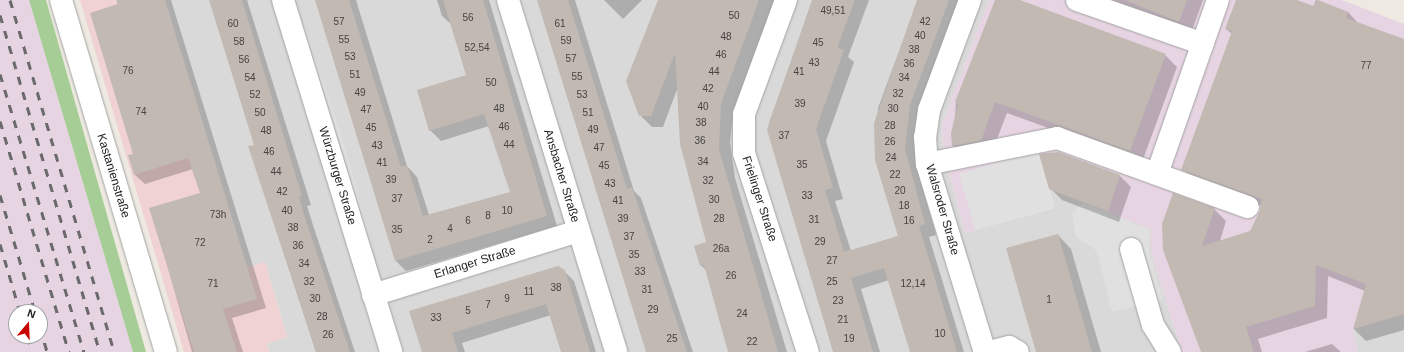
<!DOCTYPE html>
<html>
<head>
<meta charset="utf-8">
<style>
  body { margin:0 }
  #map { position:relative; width:1404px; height:352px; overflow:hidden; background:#eeeae2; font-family:Helvetica,sans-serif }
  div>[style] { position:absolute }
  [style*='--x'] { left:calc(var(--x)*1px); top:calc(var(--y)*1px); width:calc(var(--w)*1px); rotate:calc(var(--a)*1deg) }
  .residential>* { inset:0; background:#dad9d9 }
  .commercial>* { inset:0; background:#efd2d1 }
  .industrial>* { inset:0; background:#e7d4e3 }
  .forest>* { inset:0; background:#a7cd97 }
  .parking>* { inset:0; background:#e0e0e0 }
  .shadow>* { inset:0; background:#0003 }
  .building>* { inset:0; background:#c2b9b2 }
  .roads { filter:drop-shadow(0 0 1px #a3a3a3) drop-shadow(0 0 1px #a3a3a3) }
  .minor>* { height:22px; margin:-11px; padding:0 11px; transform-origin:11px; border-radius:11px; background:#fff }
  .rail>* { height:3px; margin-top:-1.5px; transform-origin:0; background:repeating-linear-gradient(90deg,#6a6a6a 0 8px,transparent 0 16px) }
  span { translate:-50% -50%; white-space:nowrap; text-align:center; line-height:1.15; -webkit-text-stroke:3px #fff; paint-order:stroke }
  .number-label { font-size:10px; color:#464342 }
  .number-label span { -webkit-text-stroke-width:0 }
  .street-label { font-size:12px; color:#1c1c1c }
  .north { position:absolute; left:8px; top:304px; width:40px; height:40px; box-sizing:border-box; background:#fff; border:1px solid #a4a4a4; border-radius:50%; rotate:19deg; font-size:11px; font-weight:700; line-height:16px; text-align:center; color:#1c1c1c }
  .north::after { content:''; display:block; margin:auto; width:14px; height:18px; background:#c80101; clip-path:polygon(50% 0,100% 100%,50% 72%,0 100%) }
</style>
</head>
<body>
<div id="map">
  <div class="residential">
    <div style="clip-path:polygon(165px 0,989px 0,942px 125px,943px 149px,965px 233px,1054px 208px,1049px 189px,1151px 229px,1151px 252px,1182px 352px,269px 352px,267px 344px,287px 337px,265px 262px,247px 268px)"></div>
    <div style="clip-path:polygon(1404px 314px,1404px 352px,1358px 352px,1353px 329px)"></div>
  </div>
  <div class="commercial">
    <div style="clip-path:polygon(80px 0,165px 0,247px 268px,265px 262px,287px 337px,267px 344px,269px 352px,184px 352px)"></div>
  </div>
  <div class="industrial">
    <div style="clip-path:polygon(evenodd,0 0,29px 0,133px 352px,0 352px,0 0,16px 312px,40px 312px,40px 336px,16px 336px,16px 312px)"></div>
    <div style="clip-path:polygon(989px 0,1342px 0,1404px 24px,1404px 314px,1353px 329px,1358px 352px,1182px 352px,1151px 252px,1151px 229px,1050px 189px,1055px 207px,965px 233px,943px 148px,942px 125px)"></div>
  </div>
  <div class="forest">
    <div style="clip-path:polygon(29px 0,46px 0,146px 352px,133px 352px)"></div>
  </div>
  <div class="parking">
    <div style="clip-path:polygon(296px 0,342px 138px,375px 256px,363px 220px)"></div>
    <div style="clip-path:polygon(1038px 151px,1055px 207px,975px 230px,959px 174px)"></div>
    <div style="clip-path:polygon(1083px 203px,1150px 230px,1149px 253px,1163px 300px,1112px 312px,1096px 250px,1076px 237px,1072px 214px)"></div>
  </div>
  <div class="shadow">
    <div style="clip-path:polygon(117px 0,171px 0,266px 308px,232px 318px,243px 352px,192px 352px,151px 209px,201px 193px,193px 169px,145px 184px,135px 175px,129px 156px,134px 155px)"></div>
    <div style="clip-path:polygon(210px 0,247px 0,311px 205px,307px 206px,313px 225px,355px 352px,316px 352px,250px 147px,255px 145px)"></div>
    <div style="clip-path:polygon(317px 0,356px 0,407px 166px,417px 177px,429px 215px,511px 193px,489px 126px,441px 141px,430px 130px,467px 76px,453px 26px,442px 16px,437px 0,489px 0,557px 226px,406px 271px,396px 261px)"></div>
    <div style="clip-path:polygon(539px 0,575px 0,634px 191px,641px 198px,693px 352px,647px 352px)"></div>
    <div style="clip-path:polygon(604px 0,642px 0,623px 19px)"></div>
    <div style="clip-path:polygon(722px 0,775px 0,733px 116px,730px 142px,735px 178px,787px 352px,733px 352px,707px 271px,701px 265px,707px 243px,678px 87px,663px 127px,652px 127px,640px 115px,627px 81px)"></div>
    <div style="clip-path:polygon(813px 0,869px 0,848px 57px,854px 62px,826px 141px,843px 199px,835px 201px,851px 251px,899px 236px,876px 160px,878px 108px,918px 0,964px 0,920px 116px,915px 161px,936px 235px,929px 237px,964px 352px,911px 352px,889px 280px,861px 289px,880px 352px,834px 352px,769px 123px)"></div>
    <div style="clip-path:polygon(996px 0,1017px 0,1165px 55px,1177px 67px,1142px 162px,1007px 113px,992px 152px,964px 157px,953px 146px,956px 102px)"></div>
    <div style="clip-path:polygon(1104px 0,1203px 0,1191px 33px)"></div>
    <div style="clip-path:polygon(1237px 0,1294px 0,1313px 7px,1316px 0,1348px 12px,1359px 24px,1404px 40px,1404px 330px,1366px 341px,1354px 329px,1365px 291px,1328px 276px,1327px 318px,1258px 339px,1262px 352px,1208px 352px,1164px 250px,1214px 209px,1226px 221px,1220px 241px,1251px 232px,1261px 211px,1262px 206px,1195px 182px,1183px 169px,1232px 34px,1226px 29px)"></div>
    <div style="clip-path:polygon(1120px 176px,1131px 187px,1119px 222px,1062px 200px,1050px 188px)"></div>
    <div style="clip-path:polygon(1058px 235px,1071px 249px,1101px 352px,1037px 352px)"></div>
    <div style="clip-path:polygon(564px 271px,574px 281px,596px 352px,562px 352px,551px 315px,462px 343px,465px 352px,423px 352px,410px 312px)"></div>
    <div style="clip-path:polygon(1332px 344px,1341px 352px,1305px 352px)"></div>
  </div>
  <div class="building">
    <div style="clip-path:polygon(116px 0,165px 0,257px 299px,223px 309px,237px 352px,194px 352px,149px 208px,200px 193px,188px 158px,134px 175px,128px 155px,133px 154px,90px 13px,118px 4px)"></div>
    <div style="clip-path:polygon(209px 0,242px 0,302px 196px,299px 197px,304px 215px,350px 352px,316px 352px,248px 146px,254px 145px)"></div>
    <div style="clip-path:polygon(315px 0,349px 0,401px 167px,407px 165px,423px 216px,510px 192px,484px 114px,429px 131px,417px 90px,466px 75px,443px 0,483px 0,547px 216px,395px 261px)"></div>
    <div style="clip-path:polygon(537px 0,568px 0,627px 189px,632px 187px,687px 352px,646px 352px)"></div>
    <div style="clip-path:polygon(658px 0,759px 0,721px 104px,719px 149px,778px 352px,728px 352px,704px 265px,700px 266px,694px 246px,706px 242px,680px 144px,675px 53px,651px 116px,639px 116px,626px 81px)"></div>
    <div style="clip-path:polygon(812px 0,855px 0,837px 48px,844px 50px,816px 129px,833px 188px,825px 190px,844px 252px,898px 236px,875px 160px,874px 123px,917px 0,949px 0,910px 105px,905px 149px,925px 224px,919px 226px,957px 352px,910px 352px,884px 268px,851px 278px,873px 352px,833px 352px,767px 130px)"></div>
    <div style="clip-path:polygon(995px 0,1020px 0,1166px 54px,1130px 151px,995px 102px,981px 141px,952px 146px,951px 133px,958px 104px,955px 102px)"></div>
    <div style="clip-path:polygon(1125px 0,1187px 0,1179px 22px)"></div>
    <div style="clip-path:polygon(1236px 0,1297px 0,1313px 6px,1318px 0,1348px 12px,1346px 18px,1404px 39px,1404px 314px,1353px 329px,1366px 284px,1316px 265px,1315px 306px,1246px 327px,1254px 352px,1201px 352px,1163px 250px,1162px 224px,1173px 193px,1215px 208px,1202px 246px,1250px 231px,1260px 211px,1262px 199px,1181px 170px,1232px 31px,1225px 29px)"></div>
    <div style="clip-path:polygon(1058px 152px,1120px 175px,1108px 211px,1049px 189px,1039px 154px)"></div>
    <div style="clip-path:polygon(1058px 234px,1092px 352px,1036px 352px,1006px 248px)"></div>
    <div style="clip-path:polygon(558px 266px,565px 270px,590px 352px,561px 352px,546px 304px,452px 333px,458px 352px,422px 352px,409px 311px)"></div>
  </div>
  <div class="roads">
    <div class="minor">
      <div style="--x:61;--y:0;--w:367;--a:73.4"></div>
      <div style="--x:283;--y:0;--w:368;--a:72.9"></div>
      <div style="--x:508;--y:0;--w:368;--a:72.9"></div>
      <div style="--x:786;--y:0;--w:121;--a:110.2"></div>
      <div style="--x:744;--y:114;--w:39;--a:90"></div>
      <div style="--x:744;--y:153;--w:209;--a:72.2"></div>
      <div style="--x:970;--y:0;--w:117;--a:110.4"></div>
      <div style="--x:929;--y:110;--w:27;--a:98"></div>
      <div style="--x:925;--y:137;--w:27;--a:86"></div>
      <div style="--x:927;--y:164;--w:197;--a:72.9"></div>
      <div style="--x:1077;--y:0;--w:133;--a:19.2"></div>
      <div style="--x:927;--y:164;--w:133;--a:-11.3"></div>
      <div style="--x:1057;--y:138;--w:203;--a:19.9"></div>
      <div style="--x:1157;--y:174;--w:184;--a:-70.7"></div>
      <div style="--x:1131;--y:249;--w:79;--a:73.9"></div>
      <div style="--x:1153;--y:325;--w:32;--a:58"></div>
      <div style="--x:373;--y:295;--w:215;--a:-17.3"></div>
      <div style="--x:990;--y:352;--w:20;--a:-15"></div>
      <div style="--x:1009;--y:347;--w:10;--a:29"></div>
    </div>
  </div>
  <div class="rail">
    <div style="--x:10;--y:0;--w:367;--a:73.5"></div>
    <div style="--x:0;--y:15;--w:352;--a:73.5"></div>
    <div style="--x:0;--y:74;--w:290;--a:73.2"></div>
    <div style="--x:0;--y:121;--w:241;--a:73.4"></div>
    <div style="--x:0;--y:195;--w:122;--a:73.3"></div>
    <div style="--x:0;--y:244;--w:71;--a:73.6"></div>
    <div style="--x:40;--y:327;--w:26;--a:74"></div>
    <div style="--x:28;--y:336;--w:16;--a:76"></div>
  </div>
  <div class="number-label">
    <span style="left:833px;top:11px">49,51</span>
    <span style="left:734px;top:16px">50</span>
    <span style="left:468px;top:18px">56</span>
    <span style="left:339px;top:22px">57</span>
    <span style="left:925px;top:22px">42</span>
    <span style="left:233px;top:24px">60</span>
    <span style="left:560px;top:24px">61</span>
    <span style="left:920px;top:36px">40</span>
    <span style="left:726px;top:37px">48</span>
    <span style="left:344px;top:40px">55</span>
    <span style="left:566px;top:41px">59</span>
    <span style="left:239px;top:42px">58</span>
    <span style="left:818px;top:43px">45</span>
    <span style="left:477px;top:48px">52,54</span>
    <span style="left:914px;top:50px">38</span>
    <span style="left:721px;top:55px">46</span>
    <span style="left:350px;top:57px">53</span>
    <span style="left:571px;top:59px">57</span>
    <span style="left:244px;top:60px">56</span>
    <span style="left:814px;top:63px">43</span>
    <span style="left:909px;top:64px">36</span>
    <span style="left:1366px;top:66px">77</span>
    <span style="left:128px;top:71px">76</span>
    <span style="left:714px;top:72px">44</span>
    <span style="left:799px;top:72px">41</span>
    <span style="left:355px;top:75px">51</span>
    <span style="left:577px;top:77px">55</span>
    <span style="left:250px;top:78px">54</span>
    <span style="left:904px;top:78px">34</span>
    <span style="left:491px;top:83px">50</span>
    <span style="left:708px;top:89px">42</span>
    <span style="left:360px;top:93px">49</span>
    <span style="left:898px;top:94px">32</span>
    <span style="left:255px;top:95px">52</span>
    <span style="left:582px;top:95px">53</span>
    <span style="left:800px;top:104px">39</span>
    <span style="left:703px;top:107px">40</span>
    <span style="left:499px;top:109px">48</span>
    <span style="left:893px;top:109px">30</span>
    <span style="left:366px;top:110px">47</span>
    <span style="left:141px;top:112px">74</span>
    <span style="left:260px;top:113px">50</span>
    <span style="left:588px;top:113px">51</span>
    <span style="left:701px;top:123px">38</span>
    <span style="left:890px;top:126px">28</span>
    <span style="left:504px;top:127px">46</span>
    <span style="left:371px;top:128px">45</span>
    <span style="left:593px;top:130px">49</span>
    <span style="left:266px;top:131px">48</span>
    <span style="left:784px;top:136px">37</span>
    <span style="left:700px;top:141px">36</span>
    <span style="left:890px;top:142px">26</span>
    <span style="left:509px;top:145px">44</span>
    <span style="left:377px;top:146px">43</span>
    <span style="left:599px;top:148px">47</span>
    <span style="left:269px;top:152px">46</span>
    <span style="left:891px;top:158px">24</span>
    <span style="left:703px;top:162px">34</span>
    <span style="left:382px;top:163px">41</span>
    <span style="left:802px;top:165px">35</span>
    <span style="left:604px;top:166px">45</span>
    <span style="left:276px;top:172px">44</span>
    <span style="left:895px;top:175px">22</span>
    <span style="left:391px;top:180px">39</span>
    <span style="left:708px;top:181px">32</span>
    <span style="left:610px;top:184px">43</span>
    <span style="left:900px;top:191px">20</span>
    <span style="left:282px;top:192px">42</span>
    <span style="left:807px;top:196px">33</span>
    <span style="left:397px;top:199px">37</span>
    <span style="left:714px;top:200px">30</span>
    <span style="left:618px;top:201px">41</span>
    <span style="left:904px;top:206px">18</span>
    <span style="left:287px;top:211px">40</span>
    <span style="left:507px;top:211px">10</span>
    <span style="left:218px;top:215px">73h</span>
    <span style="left:488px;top:216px">8</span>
    <span style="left:623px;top:219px">39</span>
    <span style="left:719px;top:219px">28</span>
    <span style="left:814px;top:220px">31</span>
    <span style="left:468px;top:221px">6</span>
    <span style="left:909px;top:221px">16</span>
    <span style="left:293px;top:228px">38</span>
    <span style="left:450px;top:229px">4</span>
    <span style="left:397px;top:230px">35</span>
    <span style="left:629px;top:237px">37</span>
    <span style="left:430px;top:240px">2</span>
    <span style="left:820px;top:242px">29</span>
    <span style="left:200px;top:243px">72</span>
    <span style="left:298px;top:246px">36</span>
    <span style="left:721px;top:249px">26a</span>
    <span style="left:634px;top:255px">35</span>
    <span style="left:832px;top:261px">27</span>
    <span style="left:304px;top:264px">34</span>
    <span style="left:640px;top:272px">33</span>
    <span style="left:731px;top:276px">26</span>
    <span style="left:309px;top:282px">32</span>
    <span style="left:832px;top:282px">25</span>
    <span style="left:213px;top:284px">71</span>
    <span style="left:913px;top:284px">12,14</span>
    <span style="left:556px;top:288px">38</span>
    <span style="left:647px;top:290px">31</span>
    <span style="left:529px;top:292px">11</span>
    <span style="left:315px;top:299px">30</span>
    <span style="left:507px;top:299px">9</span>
    <span style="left:1049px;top:300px">1</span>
    <span style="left:838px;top:301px">23</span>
    <span style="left:488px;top:305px">7</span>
    <span style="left:653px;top:310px">29</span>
    <span style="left:468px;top:311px">5</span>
    <span style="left:742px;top:314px">24</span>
    <span style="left:322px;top:317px">28</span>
    <span style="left:436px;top:318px">33</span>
    <span style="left:843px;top:320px">21</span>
    <span style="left:940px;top:334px">10</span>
    <span style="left:328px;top:335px">26</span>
    <span style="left:672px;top:339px">25</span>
    <span style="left:849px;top:339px">19</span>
    <span style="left:752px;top:342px">22</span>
  </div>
  <div class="street-label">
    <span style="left:113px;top:176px;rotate:73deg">Kastanienstraße</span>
    <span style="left:337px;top:176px;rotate:73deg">Würzburger Straße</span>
    <span style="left:561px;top:176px;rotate:73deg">Ansbacher Straße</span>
    <span style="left:759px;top:199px;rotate:72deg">Frielinger Straße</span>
    <span style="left:942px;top:210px;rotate:74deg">Walsroder Straße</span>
    <span style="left:475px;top:263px;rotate:-17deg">Erlanger Straße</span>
  </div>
  <div class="north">N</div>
</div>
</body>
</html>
